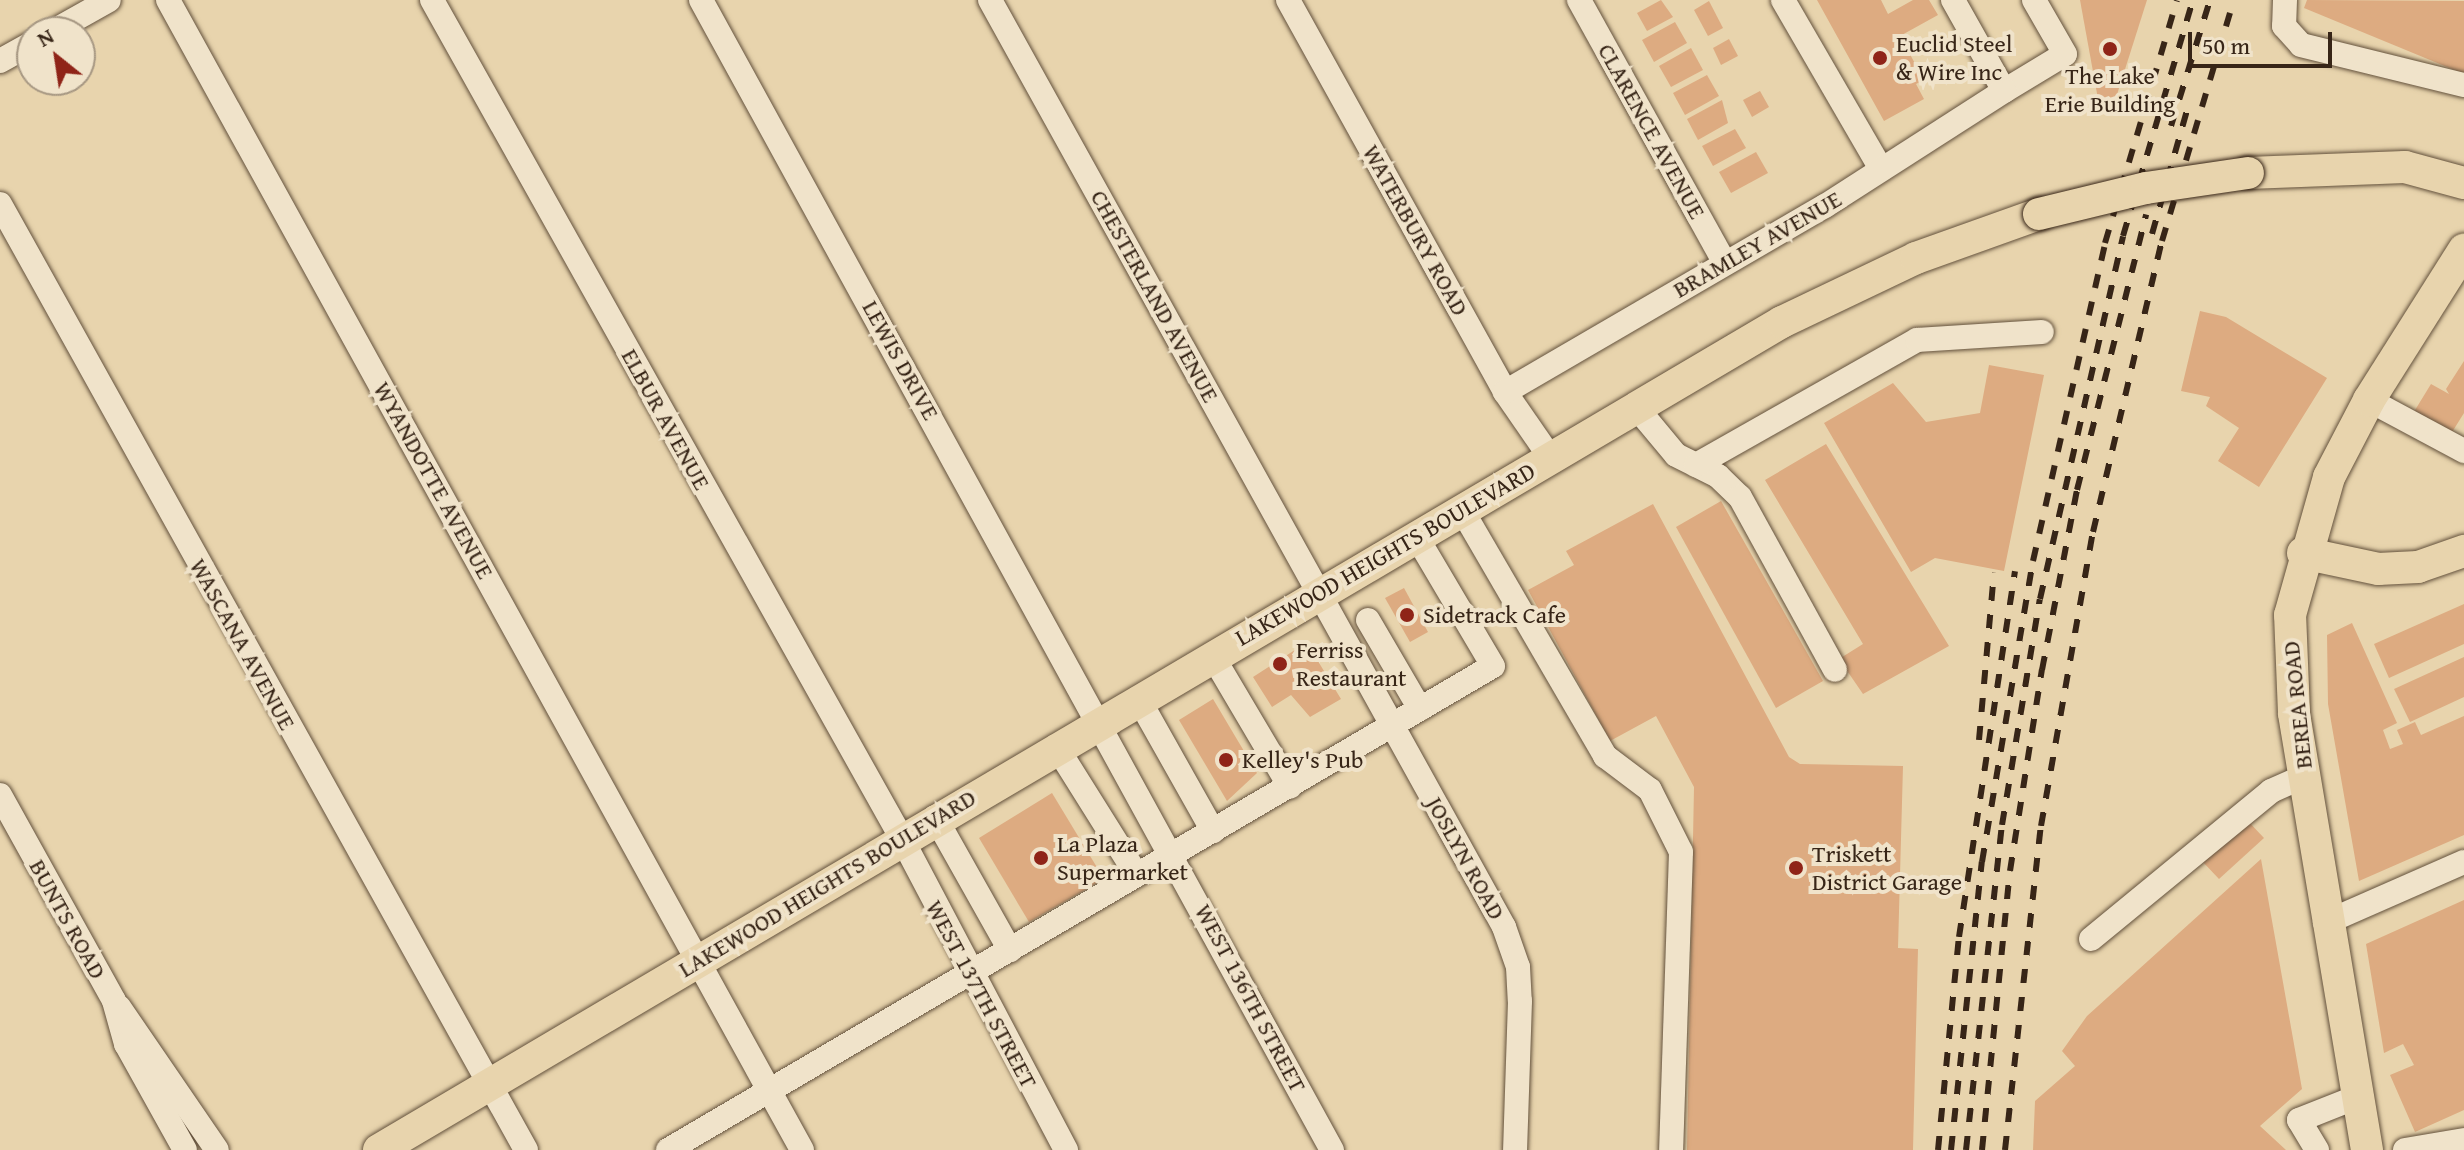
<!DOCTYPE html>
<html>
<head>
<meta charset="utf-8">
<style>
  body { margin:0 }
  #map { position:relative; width:2464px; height:1150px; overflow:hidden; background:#e8d4ad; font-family:"Gentium Book Plus",serif }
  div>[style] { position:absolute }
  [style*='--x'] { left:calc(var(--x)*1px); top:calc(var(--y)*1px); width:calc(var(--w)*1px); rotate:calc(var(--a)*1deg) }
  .building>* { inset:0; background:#ddab81 }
  .roads { filter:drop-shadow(0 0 2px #63513c) drop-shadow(0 0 2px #63513c) }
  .minor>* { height:24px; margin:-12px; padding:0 12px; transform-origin:12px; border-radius:12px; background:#f0e3ca }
  .major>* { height:32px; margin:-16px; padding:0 16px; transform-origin:16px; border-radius:16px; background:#e8d4ad }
  .rail>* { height:6px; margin-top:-3px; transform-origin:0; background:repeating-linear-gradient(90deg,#372517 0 14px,transparent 0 28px) }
  .bridges { filter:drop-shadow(0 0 2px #372517) drop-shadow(0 0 2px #372517) }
  .major-bridge>* { height:32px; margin:-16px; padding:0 16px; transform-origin:16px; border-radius:16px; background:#e8d4ad }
  .dots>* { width:22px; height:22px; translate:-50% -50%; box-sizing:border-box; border:4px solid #f0e3ca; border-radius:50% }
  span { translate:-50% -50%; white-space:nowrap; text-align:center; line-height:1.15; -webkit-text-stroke:8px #f0e3ca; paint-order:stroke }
  .poi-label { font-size:24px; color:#372517 }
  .left { translate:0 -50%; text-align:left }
  .street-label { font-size:24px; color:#372517 }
  .north { position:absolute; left:16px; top:16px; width:80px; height:80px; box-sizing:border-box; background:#f0e3ca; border:2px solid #a69782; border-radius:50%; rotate:330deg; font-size:22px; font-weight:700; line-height:32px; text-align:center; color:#372517 }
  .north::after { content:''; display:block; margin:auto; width:28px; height:36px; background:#8f2418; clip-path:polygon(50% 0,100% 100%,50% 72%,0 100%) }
  .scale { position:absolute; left:2188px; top:32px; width:144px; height:36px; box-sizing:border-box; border:4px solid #372517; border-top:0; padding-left:10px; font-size:24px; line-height:28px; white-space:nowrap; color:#372517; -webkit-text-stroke:6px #f0e3ca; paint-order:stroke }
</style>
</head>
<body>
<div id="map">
  <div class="building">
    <div style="clip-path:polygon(1661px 0,1673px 17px,1647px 31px,1637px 13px)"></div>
    <div style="clip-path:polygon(1817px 0,1881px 0,1888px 14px,1913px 0,1929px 0,1938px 15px,1900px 36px,1924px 80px,1916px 84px,1924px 99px,1884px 121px)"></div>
    <div style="clip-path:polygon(2080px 0,2147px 0,2114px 104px,2098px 99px)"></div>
    <div style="clip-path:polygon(2307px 0,2464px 1px,2464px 74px,2304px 8px)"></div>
    <div style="clip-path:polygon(1709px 1px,1723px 28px,1708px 36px,1694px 10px)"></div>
    <div style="clip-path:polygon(1675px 22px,1687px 43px,1654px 62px,1642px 40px)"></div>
    <div style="clip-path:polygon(1729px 39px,1738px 56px,1721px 65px,1713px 48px)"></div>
    <div style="clip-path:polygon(1691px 48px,1703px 70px,1671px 87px,1659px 66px)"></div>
    <div style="clip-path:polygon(1707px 75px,1719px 96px,1685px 115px,1673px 93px)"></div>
    <div style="clip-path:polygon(1760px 91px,1769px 107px,1752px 117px,1743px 100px)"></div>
    <div style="clip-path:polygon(1722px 100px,1728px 123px,1698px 140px,1687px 119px)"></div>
    <div style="clip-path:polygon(1735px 129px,1746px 148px,1713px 166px,1702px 146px)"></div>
    <div style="clip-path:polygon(1756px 152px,1768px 173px,1731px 193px,1719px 172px)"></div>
    <div style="clip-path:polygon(2200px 311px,2226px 317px,2327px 378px,2259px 487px,2218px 461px,2239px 428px,2206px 406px,2210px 397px,2181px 391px)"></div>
    <div style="clip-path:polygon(2464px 361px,2464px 413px,2449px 437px,2412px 415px,2431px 384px,2449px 394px,2446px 389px)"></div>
    <div style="clip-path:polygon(1989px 365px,2044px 375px,2004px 571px,1935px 558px,1911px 572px,1824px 423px,1893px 383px,1926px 422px,1980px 413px)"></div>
    <div style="clip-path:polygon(1826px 444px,1949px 646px,1863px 694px,1839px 659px,1863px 644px,1765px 480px)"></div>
    <div style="clip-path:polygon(1721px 501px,1823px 681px,1776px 708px,1676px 527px)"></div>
    <div style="clip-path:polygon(1653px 504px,1789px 757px,1800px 764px,1903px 766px,1898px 948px,1918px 949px,1913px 1150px,1687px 1150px,1694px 787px,1656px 716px,1610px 741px,1528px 590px,1574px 565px,1566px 551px)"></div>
    <div style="clip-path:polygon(1404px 588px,1428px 632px,1410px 642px,1385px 598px)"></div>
    <div style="clip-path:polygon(2464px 604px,2464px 644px,2389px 678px,2374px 644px)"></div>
    <div style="clip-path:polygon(2352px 623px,2397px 723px,2383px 730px,2390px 749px,2403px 744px,2397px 730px,2415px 722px,2421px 735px,2464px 716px,2464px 835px,2359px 881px,2328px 704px,2327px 635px)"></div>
    <div style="clip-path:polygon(1298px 648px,1310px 648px,1341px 699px,1310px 717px,1291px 695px,1272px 707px,1253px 677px)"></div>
    <div style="clip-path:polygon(2464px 657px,2464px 697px,2410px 722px,2394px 689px)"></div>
    <div style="clip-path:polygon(1213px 699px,1257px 773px,1227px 801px,1179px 720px)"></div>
    <div style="clip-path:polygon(1052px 793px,1104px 879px,1029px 922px,979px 838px)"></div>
    <div style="clip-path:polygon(2247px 820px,2264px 838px,2219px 879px,2202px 861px)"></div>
    <div style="clip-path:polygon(2261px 859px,2302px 1089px,2260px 1126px,2286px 1150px,2033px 1150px,2035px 1101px,2075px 1066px,2062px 1051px,2087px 1016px)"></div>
    <div style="clip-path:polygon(2464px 900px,2464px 1110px,2415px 1132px,2390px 1075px,2414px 1065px,2403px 1044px,2384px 1053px,2366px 944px)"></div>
  </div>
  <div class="roads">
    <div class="minor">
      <div style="--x:168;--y:0;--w:1313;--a:61.13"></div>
      <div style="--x:432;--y:0;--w:959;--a:60.74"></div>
      <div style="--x:901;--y:837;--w:354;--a:62.2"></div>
      <div style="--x:701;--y:0;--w:1312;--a:61.25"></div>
      <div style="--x:990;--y:0;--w:1060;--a:60.99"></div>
      <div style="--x:1504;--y:927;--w:42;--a:70.7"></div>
      <div style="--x:1518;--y:967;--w:34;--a:87"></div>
      <div style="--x:1520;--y:1001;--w:149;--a:91.9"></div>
      <div style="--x:1288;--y:0;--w:448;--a:61"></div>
      <div style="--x:1505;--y:392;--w:79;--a:55.3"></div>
      <div style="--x:1579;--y:0;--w:301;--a:61"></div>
      <div style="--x:1783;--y:0;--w:195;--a:59.9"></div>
      <div style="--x:1953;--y:0;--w:104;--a:60.7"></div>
      <div style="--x:2004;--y:91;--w:71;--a:-31.2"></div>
      <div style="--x:2065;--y:54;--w:62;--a:-119.9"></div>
      <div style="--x:2285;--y:0;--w:26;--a:92"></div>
      <div style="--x:2284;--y:26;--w:25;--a:48"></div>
      <div style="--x:2301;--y:45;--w:168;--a:13.8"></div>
      <div style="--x:52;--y:32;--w:65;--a:-29.3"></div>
      <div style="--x:0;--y:61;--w:37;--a:-29"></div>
      <div style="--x:0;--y:204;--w:1082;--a:60.92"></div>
      <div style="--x:1505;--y:392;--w:370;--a:-30.2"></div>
      <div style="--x:1825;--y:206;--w:213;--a:-32.7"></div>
      <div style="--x:2369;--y:400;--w:108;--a:28.2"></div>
      <div style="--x:1636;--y:407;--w:62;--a:50.2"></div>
      <div style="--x:1676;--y:455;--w:47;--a:26.6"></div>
      <div style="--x:1718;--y:476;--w:30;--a:44"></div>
      <div style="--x:1740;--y:497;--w:197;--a:61.2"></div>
      <div style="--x:1696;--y:465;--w:254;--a:-29.5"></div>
      <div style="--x:1917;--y:340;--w:125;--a:-3.7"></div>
      <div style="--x:1462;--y:510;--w:285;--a:59.8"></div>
      <div style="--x:1605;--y:756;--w:56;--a:37.1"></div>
      <div style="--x:1650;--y:790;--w:69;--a:63.4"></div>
      <div style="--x:1681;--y:852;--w:298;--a:91.9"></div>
      <div style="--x:1368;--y:620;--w:103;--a:59.7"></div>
      <div style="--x:1212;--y:655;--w:153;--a:59.4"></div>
      <div style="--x:1138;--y:698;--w:153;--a:60.6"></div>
      <div style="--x:1056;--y:746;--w:152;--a:57.9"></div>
      <div style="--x:0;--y:795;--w:235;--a:61"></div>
      <div style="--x:114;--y:1001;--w:45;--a:74.4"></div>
      <div style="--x:126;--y:1044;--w:121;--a:60.9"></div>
      <div style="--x:935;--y:817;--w:153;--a:60.6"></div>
      <div style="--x:2325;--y:923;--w:152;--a:-23.7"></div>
      <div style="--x:2091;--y:939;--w:233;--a:-39.4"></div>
      <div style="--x:2271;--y:791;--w:36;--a:-24"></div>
      <div style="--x:119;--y:1007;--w:173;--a:55.6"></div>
      <div style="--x:668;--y:1150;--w:956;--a:-30.4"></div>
      <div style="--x:1493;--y:666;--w:151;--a:-120.6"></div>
      <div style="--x:2317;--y:1150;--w:35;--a:-121"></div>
      <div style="--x:2299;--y:1120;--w:62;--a:-21.6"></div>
      <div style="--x:2405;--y:1150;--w:60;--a:-9.6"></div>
    </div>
    <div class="major">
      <div style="--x:2248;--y:173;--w:157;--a:-2.2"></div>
      <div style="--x:2405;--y:167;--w:61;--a:15.2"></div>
      <div style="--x:2303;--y:553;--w:77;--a:12"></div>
      <div style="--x:2378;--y:569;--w:40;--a:-2.9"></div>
      <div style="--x:2418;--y:567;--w:49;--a:-19.2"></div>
      <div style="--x:379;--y:1150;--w:1629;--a:-30.55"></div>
      <div style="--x:1782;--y:322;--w:148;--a:-25.5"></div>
      <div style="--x:1916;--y:258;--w:131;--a:-19.7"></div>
      <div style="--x:2367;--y:1150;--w:443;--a:-99.5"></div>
      <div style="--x:2294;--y:713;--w:98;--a:-92.3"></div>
      <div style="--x:2290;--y:615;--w:143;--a:-74.2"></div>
      <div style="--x:2329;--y:477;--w:87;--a:-62.5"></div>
      <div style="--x:2369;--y:400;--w:178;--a:-57.7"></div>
    </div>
  </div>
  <div class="rail">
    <div style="--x:2171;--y:126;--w:132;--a:-72.8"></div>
    <div style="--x:2152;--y:234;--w:129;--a:-74.2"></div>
    <div style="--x:1979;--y:740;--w:168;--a:-84.9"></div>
    <div style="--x:1938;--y:1150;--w:214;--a:-84.4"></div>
    <div style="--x:1959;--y:937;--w:370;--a:-81.3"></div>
    <div style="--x:1951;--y:1150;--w:290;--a:-83.9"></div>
    <div style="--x:1982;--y:862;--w:305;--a:-80.4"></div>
    <div style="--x:2033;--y:561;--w:326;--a:-77.2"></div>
    <div style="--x:2105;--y:243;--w:253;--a:-73.5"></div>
    <div style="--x:1966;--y:1150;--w:327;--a:-83.7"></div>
    <div style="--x:2002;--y:825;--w:229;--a:-80.5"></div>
    <div style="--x:2040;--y:599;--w:372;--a:-77.1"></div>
    <div style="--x:2123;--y:236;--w:246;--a:-73.5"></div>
    <div style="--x:1982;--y:1150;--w:280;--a:-84.3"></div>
    <div style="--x:2010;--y:871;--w:204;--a:-81"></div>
    <div style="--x:2042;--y:670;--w:183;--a:-79"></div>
    <div style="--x:2077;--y:490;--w:284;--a:-75.9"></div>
    <div style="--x:2005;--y:1150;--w:326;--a:-83.7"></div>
    <div style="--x:2041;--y:826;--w:299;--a:-80"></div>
    <div style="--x:2093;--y:532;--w:299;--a:-76.7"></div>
    <div style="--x:2162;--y:241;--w:252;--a:-73.4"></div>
  </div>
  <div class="bridges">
    <div class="major-bridge">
      <div style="--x:2039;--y:214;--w:110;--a:-13.7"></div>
      <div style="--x:2146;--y:188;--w:103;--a:-8.4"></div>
    </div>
  </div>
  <div class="dots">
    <div style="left:2110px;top:49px;background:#8f2418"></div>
    <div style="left:1880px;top:58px;background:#8f2418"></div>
    <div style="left:1407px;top:615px;background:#8f2418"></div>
    <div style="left:1280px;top:664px;background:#8f2418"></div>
    <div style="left:1226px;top:760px;background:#8f2418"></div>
    <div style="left:1041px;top:858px;background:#8f2418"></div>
    <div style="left:1796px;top:868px;background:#8f2418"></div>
  </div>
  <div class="poi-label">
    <span class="left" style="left:1896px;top:58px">Euclid Steel<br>&amp; Wire Inc</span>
    <span style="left:2110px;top:90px">The Lake<br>Erie Building</span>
    <span class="left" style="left:1423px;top:615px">Sidetrack Cafe</span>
    <span class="left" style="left:1296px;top:664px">Ferriss<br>Restaurant</span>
    <span class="left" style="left:1242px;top:760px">Kelley's Pub</span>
    <span class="left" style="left:1057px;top:858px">La Plaza<br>Supermarket</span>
    <span class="left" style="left:1812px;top:868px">Triskett<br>District Garage</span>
  </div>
  <div class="street-label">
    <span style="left:1652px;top:131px;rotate:61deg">CLARENCE AVENUE</span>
    <span style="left:1416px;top:230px;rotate:61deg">WATERBURY ROAD</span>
    <span style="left:1757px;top:244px;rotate:-30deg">BRAMLEY AVENUE</span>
    <span style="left:1155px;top:296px;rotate:61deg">CHESTERLAND AVENUE</span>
    <span style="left:901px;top:360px;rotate:61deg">LEWIS DRIVE</span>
    <span style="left:666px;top:419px;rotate:61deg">ELBUR AVENUE</span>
    <span style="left:434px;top:480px;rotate:61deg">WYANDOTTE AVENUE</span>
    <span style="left:1385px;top:554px;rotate:-30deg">LAKEWOOD HEIGHTS BOULEVARD</span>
    <span style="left:243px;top:644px;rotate:61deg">WASCANA AVENUE</span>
    <span style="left:2297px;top:705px;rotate:-96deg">BEREA ROAD</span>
    <span style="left:1466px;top:858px;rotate:61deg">JOSLYN ROAD</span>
    <span style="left:827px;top:883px;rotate:-31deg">LAKEWOOD HEIGHTS BOULEVARD</span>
    <span style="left:68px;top:919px;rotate:61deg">BUNTS ROAD</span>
    <span style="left:982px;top:994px;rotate:62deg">WEST 137TH STREET</span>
    <span style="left:1251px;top:998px;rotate:62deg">WEST 136TH STREET</span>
  </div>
  <div class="north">N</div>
  <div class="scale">50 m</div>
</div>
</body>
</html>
